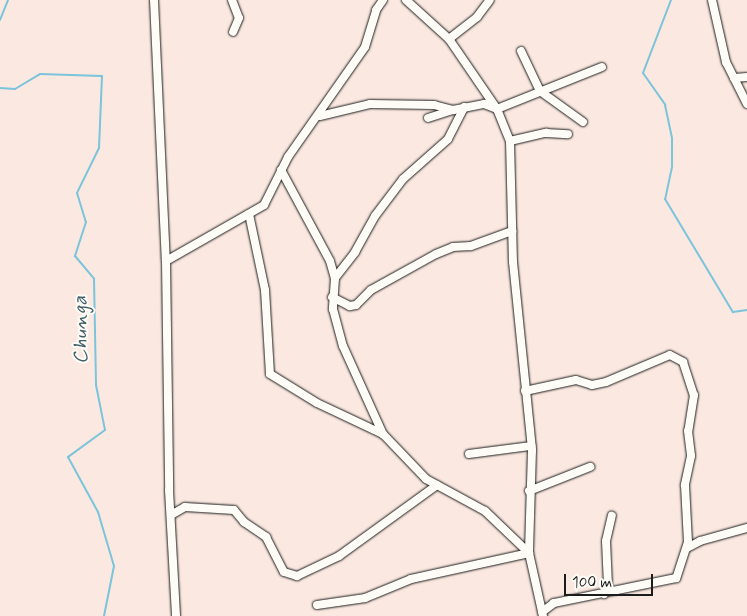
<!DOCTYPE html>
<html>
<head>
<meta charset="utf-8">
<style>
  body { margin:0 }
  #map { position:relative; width:747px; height:616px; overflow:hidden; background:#fbe9e1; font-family:Mynerve,sans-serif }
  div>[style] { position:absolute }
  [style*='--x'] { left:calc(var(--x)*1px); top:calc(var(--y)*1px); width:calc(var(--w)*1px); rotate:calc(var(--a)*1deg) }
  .stream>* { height:2px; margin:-1px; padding:0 1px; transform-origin:1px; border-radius:1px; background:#7bc4db }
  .roads { filter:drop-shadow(0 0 1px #1c1c1c) drop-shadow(0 0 1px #1c1c1c) }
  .minor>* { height:8px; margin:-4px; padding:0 4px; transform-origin:4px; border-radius:4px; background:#fdfcf7 }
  span { translate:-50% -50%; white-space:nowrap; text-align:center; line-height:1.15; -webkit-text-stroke:4px #fdfcf7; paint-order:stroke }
  .water-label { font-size:20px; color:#425f68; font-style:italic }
  .scale { position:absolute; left:564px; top:574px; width:89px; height:22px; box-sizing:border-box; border:2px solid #1c1c1c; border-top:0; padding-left:6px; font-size:15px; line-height:18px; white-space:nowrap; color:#1c1c1c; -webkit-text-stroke:4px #fdfcf7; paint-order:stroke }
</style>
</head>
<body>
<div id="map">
  <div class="stream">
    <div style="--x:671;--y:0;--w:78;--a:111"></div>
    <div style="--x:643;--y:73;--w:39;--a:55"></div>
    <div style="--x:665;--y:105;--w:34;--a:78"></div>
    <div style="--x:672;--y:138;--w:29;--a:90"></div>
    <div style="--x:672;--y:167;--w:33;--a:102"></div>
    <div style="--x:665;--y:199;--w:132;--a:59"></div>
    <div style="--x:733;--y:312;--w:14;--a:-8"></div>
    <div style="--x:0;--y:20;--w:22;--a:-68"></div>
    <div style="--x:0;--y:88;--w:15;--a:4"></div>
    <div style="--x:15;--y:89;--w:29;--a:-31"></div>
    <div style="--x:40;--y:74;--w:62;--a:1.8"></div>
    <div style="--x:102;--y:76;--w:72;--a:92.4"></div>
    <div style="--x:99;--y:148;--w:50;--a:116.1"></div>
    <div style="--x:77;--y:193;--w:30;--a:73"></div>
    <div style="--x:86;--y:222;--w:36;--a:108"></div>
    <div style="--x:75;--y:256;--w:30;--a:50"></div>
    <div style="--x:94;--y:279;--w:106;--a:88.9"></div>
    <div style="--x:96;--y:385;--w:46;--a:78.7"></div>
    <div style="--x:105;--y:430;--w:46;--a:143.9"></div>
    <div style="--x:68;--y:457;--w:63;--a:61.4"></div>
    <div style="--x:98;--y:512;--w:56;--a:73.5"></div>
    <div style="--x:114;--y:566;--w:51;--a:101.3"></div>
  </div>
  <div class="roads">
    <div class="minor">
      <div style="--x:154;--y:0;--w:261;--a:87.4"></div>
      <div style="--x:166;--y:261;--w:229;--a:89.2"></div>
      <div style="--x:169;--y:490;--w:126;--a:86.8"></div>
      <div style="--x:232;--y:0;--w:19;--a:69"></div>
      <div style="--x:239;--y:18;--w:15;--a:113"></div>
      <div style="--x:406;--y:0;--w:58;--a:42.2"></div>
      <div style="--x:449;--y:39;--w:85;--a:55.6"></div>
      <div style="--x:497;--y:109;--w:35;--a:68"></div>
      <div style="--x:510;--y:141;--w:121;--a:88.6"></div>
      <div style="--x:513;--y:262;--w:189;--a:84.2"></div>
      <div style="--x:532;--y:450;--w:103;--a:91.7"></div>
      <div style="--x:529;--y:553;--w:65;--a:77.5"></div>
      <div style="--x:712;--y:0;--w:64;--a:77.3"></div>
      <div style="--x:726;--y:62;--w:47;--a:63.4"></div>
      <div style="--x:449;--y:39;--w:36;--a:-38"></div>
      <div style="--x:477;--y:17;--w:21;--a:-53"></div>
      <div style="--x:521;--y:51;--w:44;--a:64.6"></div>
      <div style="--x:540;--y:91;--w:53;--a:35.8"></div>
      <div style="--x:734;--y:78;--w:13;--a:-4"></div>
      <div style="--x:320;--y:116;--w:51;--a:-13.5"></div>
      <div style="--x:370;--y:104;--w:64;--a:0.9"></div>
      <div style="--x:434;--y:105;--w:20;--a:15"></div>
      <div style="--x:453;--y:110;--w:32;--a:-11"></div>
      <div style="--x:484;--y:104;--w:14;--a:21"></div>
      <div style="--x:497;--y:109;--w:113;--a:-21.8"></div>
      <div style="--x:428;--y:118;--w:26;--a:-18"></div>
      <div style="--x:510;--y:141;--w:37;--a:-13"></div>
      <div style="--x:546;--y:133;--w:22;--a:3"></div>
      <div style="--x:281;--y:170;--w:103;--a:61.7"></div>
      <div style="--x:330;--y:261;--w:18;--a:74"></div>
      <div style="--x:335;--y:278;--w:31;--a:94"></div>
      <div style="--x:333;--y:309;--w:38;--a:75"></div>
      <div style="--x:343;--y:346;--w:97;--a:65.6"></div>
      <div style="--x:249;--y:214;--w:78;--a:78.1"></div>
      <div style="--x:265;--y:290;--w:84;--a:86.6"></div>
      <div style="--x:270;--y:374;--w:55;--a:31.7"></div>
      <div style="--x:317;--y:403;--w:73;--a:25.2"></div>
      <div style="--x:383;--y:434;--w:62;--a:46.3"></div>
      <div style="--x:426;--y:479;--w:67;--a:28.5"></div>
      <div style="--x:485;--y:511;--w:61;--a:43.7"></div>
      <div style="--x:166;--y:261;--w:113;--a:-29.7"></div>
      <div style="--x:264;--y:205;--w:54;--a:-63.4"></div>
      <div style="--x:288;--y:157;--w:134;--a:-55"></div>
      <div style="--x:365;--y:47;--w:39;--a:-73"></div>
      <div style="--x:376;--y:10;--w:12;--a:-55"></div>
      <div style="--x:335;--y:278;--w:33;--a:-52"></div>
      <div style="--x:355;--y:252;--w:41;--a:-60.9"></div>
      <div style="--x:375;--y:216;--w:46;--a:-52.9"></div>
      <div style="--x:403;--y:179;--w:60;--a:-41.6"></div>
      <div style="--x:448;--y:139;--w:36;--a:-63"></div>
      <div style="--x:332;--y:297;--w:20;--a:27"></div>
      <div style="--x:350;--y:306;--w:6;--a:-9"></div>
      <div style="--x:356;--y:305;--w:21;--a:-45"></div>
      <div style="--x:371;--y:290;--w:74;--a:-29"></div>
      <div style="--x:436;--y:254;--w:18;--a:-22"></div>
      <div style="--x:453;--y:247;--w:18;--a:-3"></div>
      <div style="--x:471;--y:246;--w:44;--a:-20.1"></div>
      <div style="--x:525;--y:391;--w:52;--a:-12.2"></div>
      <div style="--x:576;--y:380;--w:17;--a:17"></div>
      <div style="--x:592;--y:385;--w:14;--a:-12"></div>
      <div style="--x:606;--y:382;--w:69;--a:-22.9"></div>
      <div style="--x:670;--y:355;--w:15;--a:28"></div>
      <div style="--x:683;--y:362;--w:35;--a:72"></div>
      <div style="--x:694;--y:395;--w:36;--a:99"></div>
      <div style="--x:688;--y:431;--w:25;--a:83"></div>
      <div style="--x:691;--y:456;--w:30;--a:102"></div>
      <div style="--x:685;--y:485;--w:57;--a:87"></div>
      <div style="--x:688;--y:542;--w:38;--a:108"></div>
      <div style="--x:676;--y:578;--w:125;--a:168.4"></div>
      <div style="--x:554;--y:603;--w:15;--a:143"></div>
      <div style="--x:469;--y:454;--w:63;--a:-7.4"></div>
      <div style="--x:529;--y:491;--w:66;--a:-21.5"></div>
      <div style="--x:171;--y:515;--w:16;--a:-30"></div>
      <div style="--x:185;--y:507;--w:49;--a:3.5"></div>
      <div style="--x:234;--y:510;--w:16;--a:50"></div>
      <div style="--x:244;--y:522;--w:27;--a:34"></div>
      <div style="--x:266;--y:537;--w:39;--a:63"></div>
      <div style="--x:284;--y:572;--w:14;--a:17"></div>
      <div style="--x:297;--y:576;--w:47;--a:-25.5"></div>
      <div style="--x:339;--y:556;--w:121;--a:-35.9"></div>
      <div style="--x:687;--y:548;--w:15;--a:-28"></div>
      <div style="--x:700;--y:541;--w:49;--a:-15.5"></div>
      <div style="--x:604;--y:594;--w:10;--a:-66"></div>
      <div style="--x:608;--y:585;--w:44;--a:-92.6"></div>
      <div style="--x:606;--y:541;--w:26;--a:-77"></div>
      <div style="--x:317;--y:605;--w:49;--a:-8.3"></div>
      <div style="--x:365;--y:598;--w:50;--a:-22.4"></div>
      <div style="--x:411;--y:579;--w:121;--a:-12.4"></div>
    </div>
  </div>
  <div class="water-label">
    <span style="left:81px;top:330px;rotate:-91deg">Chunga</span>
  </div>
  <div class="scale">100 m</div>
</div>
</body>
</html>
